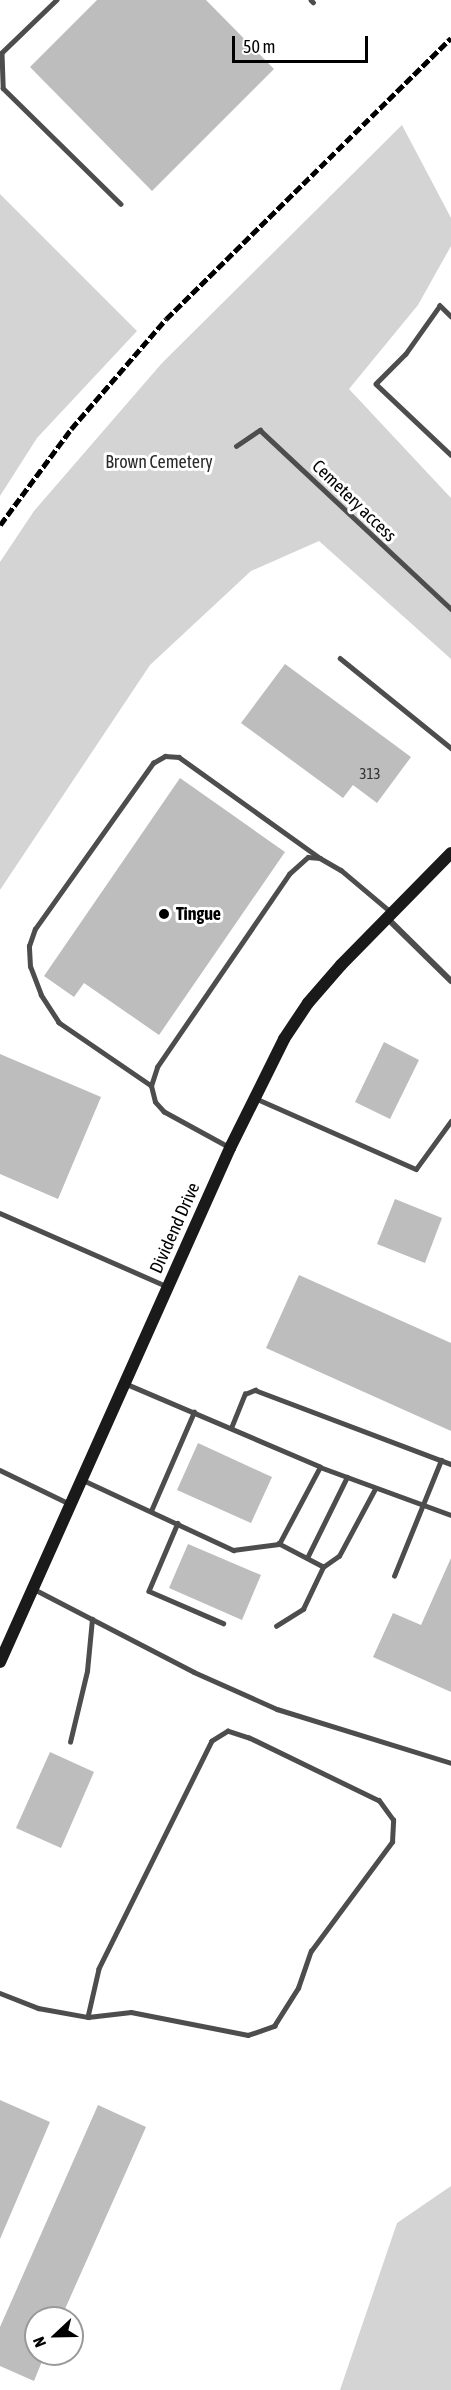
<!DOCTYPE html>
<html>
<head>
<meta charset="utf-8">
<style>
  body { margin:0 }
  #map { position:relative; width:451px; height:2390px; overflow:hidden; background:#fff; font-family:"Asap Condensed",sans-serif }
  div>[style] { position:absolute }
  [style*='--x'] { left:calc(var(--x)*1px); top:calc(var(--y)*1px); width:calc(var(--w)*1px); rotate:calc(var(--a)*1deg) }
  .green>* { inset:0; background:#d4d4d4 }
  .building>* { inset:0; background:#bdbdbd }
  .lane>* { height:4.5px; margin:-2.25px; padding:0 2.25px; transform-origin:2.25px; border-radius:2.25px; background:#4d4d4d }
  .street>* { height:6px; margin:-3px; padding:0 3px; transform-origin:3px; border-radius:3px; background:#4d4d4d }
  .secondary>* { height:12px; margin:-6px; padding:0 6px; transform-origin:6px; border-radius:6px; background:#1a1a1a }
  .rail>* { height:4.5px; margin-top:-2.25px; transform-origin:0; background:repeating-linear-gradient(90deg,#000 0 9px,transparent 0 12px) }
  .dots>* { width:16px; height:16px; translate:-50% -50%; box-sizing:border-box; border:3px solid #fff; border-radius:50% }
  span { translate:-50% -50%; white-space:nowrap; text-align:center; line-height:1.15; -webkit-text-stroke:6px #fff; paint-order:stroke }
  .number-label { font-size:15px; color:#2f2f2f }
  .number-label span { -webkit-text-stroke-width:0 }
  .park-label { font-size:18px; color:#2b2b2b }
  .street-label { font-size:18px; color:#000 }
  .poi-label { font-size:18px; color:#000; font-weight:700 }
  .left { translate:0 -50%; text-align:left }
  .north { position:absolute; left:24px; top:2306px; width:60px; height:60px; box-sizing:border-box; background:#fff; border:2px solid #999; border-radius:50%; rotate:248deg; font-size:16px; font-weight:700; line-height:24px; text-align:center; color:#000 }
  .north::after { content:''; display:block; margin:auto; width:21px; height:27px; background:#000; clip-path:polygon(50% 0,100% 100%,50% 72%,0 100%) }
  .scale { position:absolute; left:232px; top:36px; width:136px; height:27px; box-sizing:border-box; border:3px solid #000; border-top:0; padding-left:8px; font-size:18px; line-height:21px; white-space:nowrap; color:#000; -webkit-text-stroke:4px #fff; paint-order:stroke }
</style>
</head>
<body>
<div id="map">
  <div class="green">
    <div style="clip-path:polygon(402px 125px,451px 218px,451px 246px,418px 305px,349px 389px,451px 498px,451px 659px,319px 541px,251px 571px,150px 665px,0 890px,0 562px,34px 511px,162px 363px)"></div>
    <div style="clip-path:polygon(0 194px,137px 331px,37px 438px,0 496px)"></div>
    <div style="clip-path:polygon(451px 2186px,451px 2390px,340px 2390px,397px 2223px)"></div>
  </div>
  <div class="building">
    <div style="clip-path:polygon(97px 0,206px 0,274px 69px,152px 191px,30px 67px)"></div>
    <div style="clip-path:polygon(285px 664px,411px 757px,377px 803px,353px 785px,343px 798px,241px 723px)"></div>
    <div style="clip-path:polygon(180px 778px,285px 852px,159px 1035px,84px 983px,74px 997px,44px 976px)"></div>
    <div style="clip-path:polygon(384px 1042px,419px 1060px,390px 1119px,355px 1102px)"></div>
    <div style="clip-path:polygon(0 1054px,101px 1097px,58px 1199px,0 1174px)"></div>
    <div style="clip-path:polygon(395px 1199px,442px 1218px,425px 1263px,377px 1244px)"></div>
    <div style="clip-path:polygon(299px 1275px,451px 1343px,451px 1431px,266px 1348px)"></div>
    <div style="clip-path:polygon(198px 1443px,272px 1477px,251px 1523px,177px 1490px)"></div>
    <div style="clip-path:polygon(188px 1544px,261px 1575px,242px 1620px,169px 1588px)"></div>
    <div style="clip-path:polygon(451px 1558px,451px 1692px,373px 1657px,393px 1613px,421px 1625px)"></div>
    <div style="clip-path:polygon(50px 1752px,94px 1772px,61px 1848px,16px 1828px)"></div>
    <div style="clip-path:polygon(0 2100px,50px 2122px,0 2239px)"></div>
    <div style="clip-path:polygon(98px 2105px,146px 2127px,61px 2318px,36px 2318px,36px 2354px,45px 2354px,34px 2381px,0 2366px,0 2327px)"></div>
  </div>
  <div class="lane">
    <div style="--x:57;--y:0;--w:76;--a:136.1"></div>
    <div style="--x:2;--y:53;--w:35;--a:88"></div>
    <div style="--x:3;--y:88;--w:165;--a:44.5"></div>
    <div style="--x:311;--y:0;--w:3;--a:45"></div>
    <div style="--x:451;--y:317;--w:16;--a:-135"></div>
    <div style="--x:440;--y:306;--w:59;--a:125.3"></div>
    <div style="--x:406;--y:354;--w:42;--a:135"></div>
    <div style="--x:376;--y:384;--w:103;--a:43.4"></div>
    <div style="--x:236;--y:446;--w:29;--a:-34"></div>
    <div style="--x:260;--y:430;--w:262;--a:43.1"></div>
    <div style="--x:340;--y:658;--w:143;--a:39"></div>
    <div style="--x:151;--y:1086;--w:112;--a:-145.6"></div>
    <div style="--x:59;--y:1023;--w:33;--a:-123"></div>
    <div style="--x:41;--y:995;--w:30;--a:-111"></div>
    <div style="--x:30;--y:967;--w:21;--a:-93"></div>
    <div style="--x:29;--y:946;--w:18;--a:-71"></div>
    <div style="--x:35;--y:929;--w:204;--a:-54.6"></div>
    <div style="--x:153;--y:763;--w:14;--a:-30"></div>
    <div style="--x:165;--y:756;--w:14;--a:4"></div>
    <div style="--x:179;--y:757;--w:173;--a:35.6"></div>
    <div style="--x:255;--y:1098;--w:176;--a:23.8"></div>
    <div style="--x:416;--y:1169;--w:59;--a:-53.9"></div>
    <div style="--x:228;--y:1147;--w:73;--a:-151.3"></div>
    <div style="--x:164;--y:1112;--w:13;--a:-132"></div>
    <div style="--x:155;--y:1102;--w:16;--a:-104"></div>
    <div style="--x:151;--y:1086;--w:20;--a:-72"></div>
    <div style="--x:157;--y:1067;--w:234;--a:-55.6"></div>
    <div style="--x:289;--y:874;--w:25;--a:-42"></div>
    <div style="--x:308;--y:857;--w:12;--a:5"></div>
    <div style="--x:320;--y:858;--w:24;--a:30"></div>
    <div style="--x:341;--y:870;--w:65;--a:40"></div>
    <div style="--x:0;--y:1213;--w:181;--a:23.7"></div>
    <div style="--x:231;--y:1428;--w:37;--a:-68"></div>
    <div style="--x:245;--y:1394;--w:11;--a:-22"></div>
    <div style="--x:255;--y:1390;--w:210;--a:20.7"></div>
    <div style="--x:320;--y:1467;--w:140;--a:20.1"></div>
    <div style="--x:0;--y:1470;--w:78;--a:25.9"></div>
    <div style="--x:83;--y:1480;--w:166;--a:25"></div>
    <div style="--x:233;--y:1550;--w:46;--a:-7.4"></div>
    <div style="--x:279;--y:1544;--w:87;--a:-62"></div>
    <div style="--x:320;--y:1467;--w:212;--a:-156.9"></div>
    <div style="--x:151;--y:1511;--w:108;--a:-66.5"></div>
    <div style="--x:178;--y:1523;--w:74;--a:113.1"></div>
    <div style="--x:149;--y:1591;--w:81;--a:23.4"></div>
    <div style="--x:307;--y:1558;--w:90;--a:-63.7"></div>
    <div style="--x:323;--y:1567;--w:19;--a:-35"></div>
    <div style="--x:339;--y:1556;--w:76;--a:-61.8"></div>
    <div style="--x:394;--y:1576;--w:125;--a:-67.9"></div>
    <div style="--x:34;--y:1589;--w:180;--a:27.4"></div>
    <div style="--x:194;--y:1672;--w:91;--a:24"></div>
    <div style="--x:277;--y:1709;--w:182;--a:17.2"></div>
    <div style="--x:276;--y:1626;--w:32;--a:-32"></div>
    <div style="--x:303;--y:1609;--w:47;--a:-64.5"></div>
    <div style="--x:323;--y:1567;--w:50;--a:-152.4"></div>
    <div style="--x:70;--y:1742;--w:73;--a:-76.5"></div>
    <div style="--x:87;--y:1671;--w:52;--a:-84.5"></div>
    <div style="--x:0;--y:1993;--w:41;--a:21.5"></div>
    <div style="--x:38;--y:2008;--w:51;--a:10.2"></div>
    <div style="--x:88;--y:2017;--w:43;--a:-6.6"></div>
    <div style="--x:131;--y:2012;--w:119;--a:11.1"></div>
    <div style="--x:248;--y:2035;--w:28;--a:-19"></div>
    <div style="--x:274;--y:2026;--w:45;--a:-57.7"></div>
    <div style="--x:298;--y:1988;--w:39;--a:-71"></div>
    <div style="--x:311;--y:1951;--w:136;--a:-53.4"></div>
    <div style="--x:392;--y:1842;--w:22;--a:-87"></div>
    <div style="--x:393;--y:1820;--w:24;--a:-126"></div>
    <div style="--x:379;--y:1801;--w:144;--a:-154.1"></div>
    <div style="--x:249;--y:1738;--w:22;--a:-162"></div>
    <div style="--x:228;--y:1731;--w:19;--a:148"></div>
    <div style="--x:212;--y:1741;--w:254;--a:116.4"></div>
    <div style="--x:99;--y:1969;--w:49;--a:102.9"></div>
  </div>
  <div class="street">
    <div style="--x:387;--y:918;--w:90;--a:44.5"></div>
  </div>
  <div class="secondary">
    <div style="--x:0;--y:1662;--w:563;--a:-65.89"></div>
    <div style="--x:230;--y:1148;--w:122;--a:-63.6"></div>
    <div style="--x:284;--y:1039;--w:43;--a:-56.3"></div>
    <div style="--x:308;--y:1003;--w:50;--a:-49"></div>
    <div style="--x:341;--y:965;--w:157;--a:-45.5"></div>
  </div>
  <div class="rail">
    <div style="--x:0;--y:525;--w:119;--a:-53.5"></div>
    <div style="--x:71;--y:429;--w:145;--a:-49.2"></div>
    <div style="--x:166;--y:319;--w:400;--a:-44.6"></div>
  </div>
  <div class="dots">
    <div style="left:164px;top:914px;background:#000"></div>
  </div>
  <div class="number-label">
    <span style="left:370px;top:774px">313</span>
  </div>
  <div class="park-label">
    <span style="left:159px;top:462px">Brown Cemetery</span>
  </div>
  <div class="street-label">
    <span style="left:354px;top:501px;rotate:44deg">Cemetery access</span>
    <span style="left:175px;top:1228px;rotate:-66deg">Dividend Drive</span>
  </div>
  <div class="poi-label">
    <span class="left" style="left:176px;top:914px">Tingue</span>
  </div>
  <div class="north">N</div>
  <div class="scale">50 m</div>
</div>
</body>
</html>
